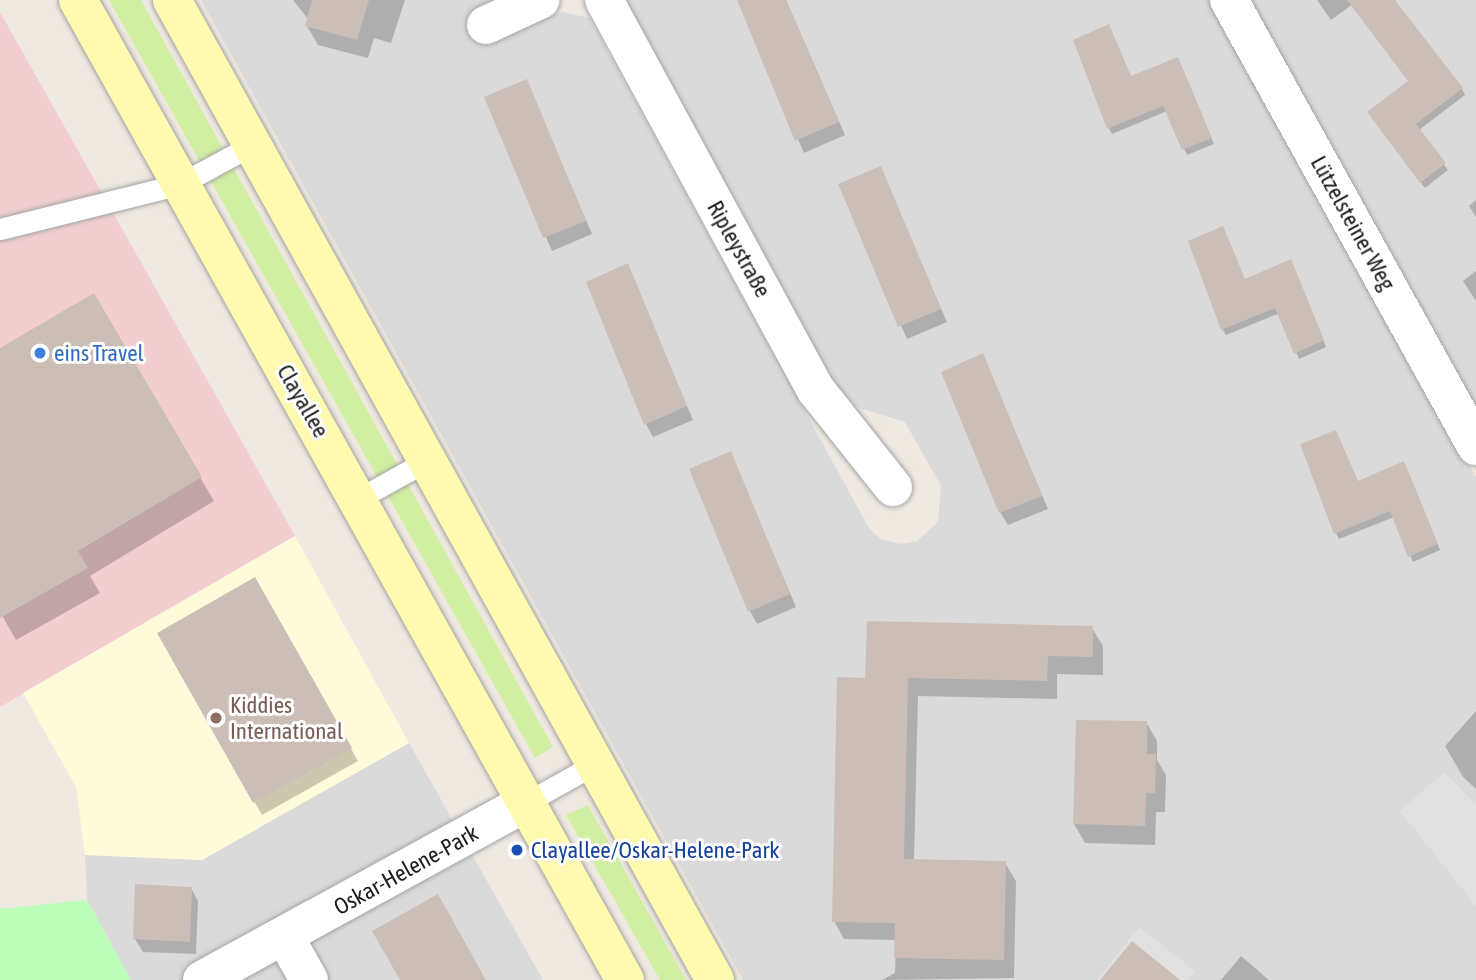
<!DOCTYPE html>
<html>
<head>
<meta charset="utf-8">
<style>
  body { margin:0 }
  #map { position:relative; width:1476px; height:980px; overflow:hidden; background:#efe9e1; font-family:"Asap Condensed",sans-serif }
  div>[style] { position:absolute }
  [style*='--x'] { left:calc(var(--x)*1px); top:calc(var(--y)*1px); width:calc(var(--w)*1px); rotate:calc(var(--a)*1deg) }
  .residential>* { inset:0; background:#dbdada }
  .commercial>* { inset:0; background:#f2ced1 }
  .education>* { inset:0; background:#fffbda }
  .grass>* { inset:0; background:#d1efa2 }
  .park>* { inset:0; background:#bcfeb9 }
  .parking>* { inset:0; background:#e1e1e1 }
  .shadow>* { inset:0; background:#0003 }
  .building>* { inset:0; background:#cbbeb7 }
  .roads { filter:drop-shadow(0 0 2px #a4a4a4) drop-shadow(0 0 2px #a4a4a4) }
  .service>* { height:21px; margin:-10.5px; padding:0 10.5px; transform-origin:10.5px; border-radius:10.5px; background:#fff }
  .minor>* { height:38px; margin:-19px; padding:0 19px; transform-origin:19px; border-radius:19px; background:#fff }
  .secondary>* { height:38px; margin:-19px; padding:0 19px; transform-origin:19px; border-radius:19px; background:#fffaaf }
  .dots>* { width:19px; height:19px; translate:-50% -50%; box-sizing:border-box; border:4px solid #fff; border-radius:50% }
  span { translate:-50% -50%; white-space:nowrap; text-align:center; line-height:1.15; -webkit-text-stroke:6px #fff; paint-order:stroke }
  .street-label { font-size:23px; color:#1d1d1d }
  .shop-label { font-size:23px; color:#366cbe }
  .left { translate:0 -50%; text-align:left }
  .education-label { font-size:23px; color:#785e54 }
  .transit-label { font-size:23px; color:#164399 }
</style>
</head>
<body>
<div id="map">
  <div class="residential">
    <div style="clip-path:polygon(201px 0,509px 0,490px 34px,564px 12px,589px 18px,869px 528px,881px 539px,901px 544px,917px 541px,938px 522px,941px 486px,905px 422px,859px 408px,831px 384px,626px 0,1211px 0,1476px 477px,1476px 980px,743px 980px)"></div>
    <div style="clip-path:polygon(1249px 0,1476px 0,1476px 409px)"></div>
    <div style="clip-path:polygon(409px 743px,543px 980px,131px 980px,87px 900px,85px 855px,202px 860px)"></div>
  </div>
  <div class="commercial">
    <div style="clip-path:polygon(0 12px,295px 536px,0 707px)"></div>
  </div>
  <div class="education">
    <div style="clip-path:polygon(295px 536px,409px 743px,202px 860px,85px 855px,76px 787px,23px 693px)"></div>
  </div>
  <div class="grass">
    <div style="clip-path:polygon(109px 0,141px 0,553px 747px,535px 758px)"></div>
    <div style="clip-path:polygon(588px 805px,686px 980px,660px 980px,566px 815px)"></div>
  </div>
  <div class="park">
    <div style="clip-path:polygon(87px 900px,131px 980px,0 980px,0 909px)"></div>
  </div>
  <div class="parking">
    <div style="clip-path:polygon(1444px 772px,1476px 805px,1476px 906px,1400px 811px)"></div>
    <div style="clip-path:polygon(1139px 927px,1195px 971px,1188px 980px,1097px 980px)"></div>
  </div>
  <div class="shadow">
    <div style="clip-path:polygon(293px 0,405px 0,391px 43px,374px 38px,368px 58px,318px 45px,307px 26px,308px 19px)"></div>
    <div style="clip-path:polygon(739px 0,786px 0,845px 135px,804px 153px)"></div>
    <div style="clip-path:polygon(1317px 0,1355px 0,1356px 2px,1331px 20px)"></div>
    <div style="clip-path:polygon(1181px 65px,1214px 144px,1187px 155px,1167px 111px,1112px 134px,1109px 128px,1131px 78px)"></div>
    <div style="clip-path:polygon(526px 81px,592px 234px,552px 251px,486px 97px)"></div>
    <div style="clip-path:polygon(1409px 82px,1462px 89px,1465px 95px,1419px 130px,1448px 170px,1425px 188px,1373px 119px)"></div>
    <div style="clip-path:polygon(880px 168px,947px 322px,907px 339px,840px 185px)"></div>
    <div style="clip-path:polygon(1476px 200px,1476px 217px,1469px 206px)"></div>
    <div style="clip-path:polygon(627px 266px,693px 420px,653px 437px,646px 424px)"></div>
    <div style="clip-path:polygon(1294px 267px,1326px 347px,1299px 359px,1280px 313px,1226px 335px,1222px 329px,1245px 281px)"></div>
    <div style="clip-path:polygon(1476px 271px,1476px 301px,1463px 281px)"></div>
    <div style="clip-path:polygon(93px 295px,214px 501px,90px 576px,100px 593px,16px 640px,0 612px,0 350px)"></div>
    <div style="clip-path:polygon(983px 356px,1048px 509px,1008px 525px,1000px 512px)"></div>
    <div style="clip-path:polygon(730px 453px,796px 607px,757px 624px,750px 611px)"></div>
    <div style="clip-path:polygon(1407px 469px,1440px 550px,1413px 562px,1394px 517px,1339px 539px,1336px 533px,1358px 482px)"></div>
    <div style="clip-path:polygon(255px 580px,358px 761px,262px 815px,159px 634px)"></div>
    <div style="clip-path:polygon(1092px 628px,1103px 646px,1103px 675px,1057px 674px,1057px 699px,918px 696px,914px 861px,1005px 863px,1016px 881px,1014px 978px,882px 980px,895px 973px,896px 940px,844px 939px,834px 921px,867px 679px)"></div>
    <div style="clip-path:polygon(1476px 711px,1476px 789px,1463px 777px,1445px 746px)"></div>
    <div style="clip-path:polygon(1146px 722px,1157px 741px,1157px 760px,1166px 775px,1165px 812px,1156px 812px,1155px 845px,1085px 843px,1074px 824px)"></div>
    <div style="clip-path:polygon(191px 888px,198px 901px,196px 954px,143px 952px,135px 939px)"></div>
    <div style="clip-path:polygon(1241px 956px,1269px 980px,1221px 980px)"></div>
  </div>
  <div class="building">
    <div style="clip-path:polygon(312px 0,369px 0,357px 40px,305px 26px)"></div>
    <div style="clip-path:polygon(737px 0,786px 0,839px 122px,795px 141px)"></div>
    <div style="clip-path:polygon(1347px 0,1395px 0,1463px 88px,1416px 124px,1446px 163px,1420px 183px,1367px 112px,1408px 81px)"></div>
    <div style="clip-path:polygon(1109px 24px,1131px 76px,1178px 57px,1212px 138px,1182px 150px,1163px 106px,1107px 129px,1073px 40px)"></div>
    <div style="clip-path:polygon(527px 79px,586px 221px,543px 238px,484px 97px)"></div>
    <div style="clip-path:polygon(881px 166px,941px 309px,898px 327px,838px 184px)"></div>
    <div style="clip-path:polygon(1223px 226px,1245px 279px,1291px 259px,1324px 340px,1294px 354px,1275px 308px,1221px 330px,1188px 241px)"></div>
    <div style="clip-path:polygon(628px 263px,687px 406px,644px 425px,586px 282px)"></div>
    <div style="clip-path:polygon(94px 293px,202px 477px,78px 551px,88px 568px,0 618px,0 348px)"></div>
    <div style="clip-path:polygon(983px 353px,1042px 496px,999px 513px,941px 372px)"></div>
    <div style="clip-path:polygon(1336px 430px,1358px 481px,1404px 461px,1438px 544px,1408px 557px,1390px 511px,1334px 534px,1300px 444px)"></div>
    <div style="clip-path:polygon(731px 451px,790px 594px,748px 612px,689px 469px)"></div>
    <div style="clip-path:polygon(255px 577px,352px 748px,253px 803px,157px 633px)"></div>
    <div style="clip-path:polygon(867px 621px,1093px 626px,1093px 657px,1048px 656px,1047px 681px,908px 678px,904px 859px,1006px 861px,1004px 960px,894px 958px,895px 923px,832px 922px,837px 677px,865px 678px)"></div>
    <div style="clip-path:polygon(1076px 720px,1147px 721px,1147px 754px,1156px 754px,1155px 793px,1146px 793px,1145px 826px,1073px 824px)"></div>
    <div style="clip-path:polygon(135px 884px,192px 887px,190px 942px,133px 939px)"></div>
    <div style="clip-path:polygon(438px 894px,486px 980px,400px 980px,372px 931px)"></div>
    <div style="clip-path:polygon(1132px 941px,1180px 980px,1100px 980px)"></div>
  </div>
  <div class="roads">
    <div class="service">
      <div style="--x:0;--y:229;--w:186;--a:-14"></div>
      <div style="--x:180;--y:184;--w:84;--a:-28.4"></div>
      <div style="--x:358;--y:499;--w:80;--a:-29.1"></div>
      <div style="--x:527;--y:802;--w:78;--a:-29.2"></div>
    </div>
    <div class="minor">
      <div style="--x:604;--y:0;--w:444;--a:61.5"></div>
      <div style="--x:816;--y:390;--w:124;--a:51.6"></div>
      <div style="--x:1229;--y:0;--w:510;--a:61.02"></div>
      <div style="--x:486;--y:25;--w:60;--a:-24.8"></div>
      <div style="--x:285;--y:937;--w:49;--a:60.8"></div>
      <div style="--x:202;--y:980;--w:371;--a:-28.7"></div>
    </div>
    <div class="secondary">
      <div style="--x:78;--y:0;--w:1122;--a:60.83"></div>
      <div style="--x:172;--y:0;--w:1120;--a:61.01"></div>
    </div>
  </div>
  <div class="dots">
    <div style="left:40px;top:353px;background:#3f7fe0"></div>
    <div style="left:216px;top:718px;background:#8d6e63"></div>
    <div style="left:517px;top:850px;background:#1a4fb4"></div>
  </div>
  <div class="street-label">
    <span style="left:1353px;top:223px;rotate:61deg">Lützelsteiner Weg</span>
    <span style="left:739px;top:249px;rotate:61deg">Ripleystraße</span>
    <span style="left:303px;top:401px;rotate:60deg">Clayallee</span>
    <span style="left:406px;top:870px;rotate:-29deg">Oskar-Helene-Park</span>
  </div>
  <div class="shop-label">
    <span class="left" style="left:54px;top:353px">eins Travel</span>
  </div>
  <div class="education-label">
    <span class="left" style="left:230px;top:718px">Kiddies<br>International</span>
  </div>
  <div class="transit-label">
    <span class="left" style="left:531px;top:850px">Clayallee/Oskar-Helene-Park</span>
  </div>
</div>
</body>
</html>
